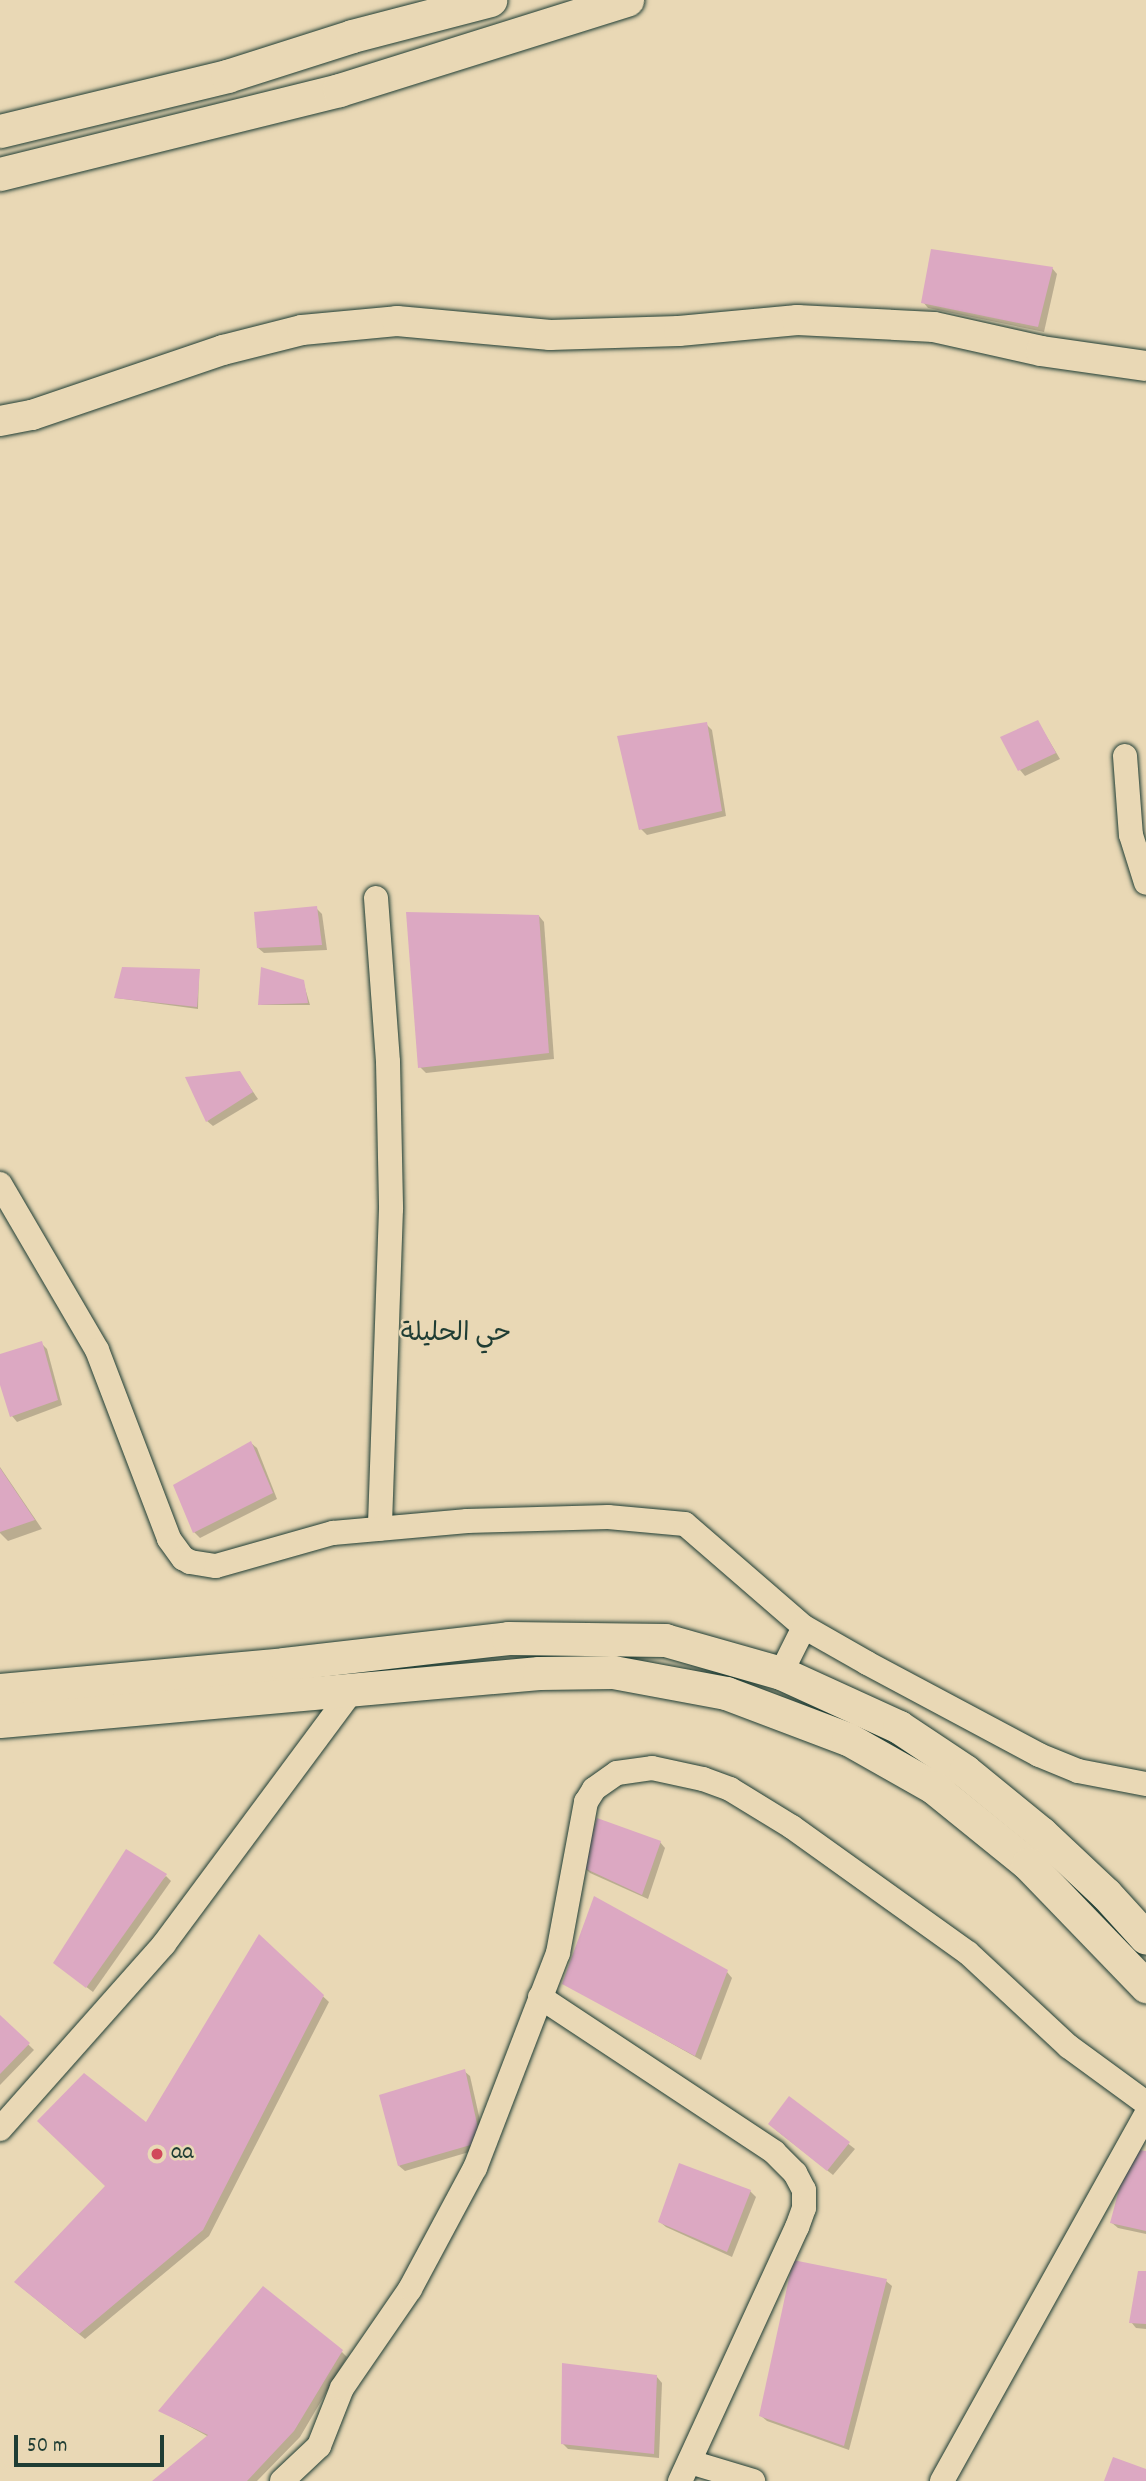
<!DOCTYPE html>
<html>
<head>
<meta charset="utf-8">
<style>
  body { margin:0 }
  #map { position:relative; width:1146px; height:2481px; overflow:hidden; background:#e9d8b5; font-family:Dekko,"Playpen Sans Arabic",sans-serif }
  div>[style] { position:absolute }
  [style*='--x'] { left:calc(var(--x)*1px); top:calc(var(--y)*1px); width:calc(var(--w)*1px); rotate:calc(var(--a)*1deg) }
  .shadow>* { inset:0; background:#0003 }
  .building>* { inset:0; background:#dca8c2 }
  .roads { filter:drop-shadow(0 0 2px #1f3d34) drop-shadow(0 0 2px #1f3d34) }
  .minor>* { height:24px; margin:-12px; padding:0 12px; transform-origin:12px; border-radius:12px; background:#e9d8b5 }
  .tertiary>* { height:30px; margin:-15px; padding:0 15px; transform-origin:15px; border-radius:15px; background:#e9d8b5 }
  .secondary>* { height:33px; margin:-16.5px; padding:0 16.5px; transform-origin:16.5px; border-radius:16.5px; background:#e9d8b5 }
  .dots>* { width:19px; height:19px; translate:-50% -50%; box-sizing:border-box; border:4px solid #e9d8b5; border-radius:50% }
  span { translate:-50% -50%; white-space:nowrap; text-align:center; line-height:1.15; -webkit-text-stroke:5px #e9d8b5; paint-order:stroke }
  .poi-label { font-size:24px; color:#1f3d34 }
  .left { translate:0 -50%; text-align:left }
  .neighbourhood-label { font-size:26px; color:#1f3d34 }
  .scale { position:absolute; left:14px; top:2435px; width:150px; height:32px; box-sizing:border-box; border:4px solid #1f3d34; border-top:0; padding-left:9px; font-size:21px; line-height:24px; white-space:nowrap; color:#1f3d34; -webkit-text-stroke:5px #e9d8b5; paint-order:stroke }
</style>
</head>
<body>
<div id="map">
  <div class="shadow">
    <div style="clip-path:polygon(1052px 268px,1057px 274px,1044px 332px,928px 308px,923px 302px)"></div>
    <div style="clip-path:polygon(1038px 722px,1060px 759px,1025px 776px,1020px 770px)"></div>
    <div style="clip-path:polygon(706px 724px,712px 730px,726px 816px,647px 835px,641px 829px)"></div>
    <div style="clip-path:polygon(316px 908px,322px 914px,327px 950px,264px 953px,258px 948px)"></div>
    <div style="clip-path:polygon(539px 916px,544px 922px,554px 1059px,426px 1073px,420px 1067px)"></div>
    <div style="clip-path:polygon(199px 970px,198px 1009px,116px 998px)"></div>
    <div style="clip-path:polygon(303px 981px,310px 1005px,260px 1005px)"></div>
    <div style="clip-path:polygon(240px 1073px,258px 1099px,213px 1126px,207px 1121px)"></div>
    <div style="clip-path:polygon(41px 1343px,47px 1349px,62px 1405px,17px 1422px,12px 1416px,0 1379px,0 1356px)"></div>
    <div style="clip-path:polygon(251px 1443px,257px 1448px,277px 1499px,200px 1538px,194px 1532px)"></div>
    <div style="clip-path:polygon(0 1467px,42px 1529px,8px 1541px,0 1533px)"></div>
    <div style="clip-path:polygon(660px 1842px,665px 1848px,648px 1899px,590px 1873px,584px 1867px)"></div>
    <div style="clip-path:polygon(166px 1876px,171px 1881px,93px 1992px,61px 1968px)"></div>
    <div style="clip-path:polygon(260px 1937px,329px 2002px,209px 2236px,85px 2339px,21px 2287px,108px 2186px)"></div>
    <div style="clip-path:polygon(727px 1972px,732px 1978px,701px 2060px,564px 1983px)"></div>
    <div style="clip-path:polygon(0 2017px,34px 2050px,0 2085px)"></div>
    <div style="clip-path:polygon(464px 2071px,470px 2076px,486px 2147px,405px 2171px,399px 2166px)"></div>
    <div style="clip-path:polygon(790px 2098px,855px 2149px,833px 2175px,776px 2130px)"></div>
    <div style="clip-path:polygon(1146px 2153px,1146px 2234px,1118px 2228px,1112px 2223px)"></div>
    <div style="clip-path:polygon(750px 2191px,756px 2197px,732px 2257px,666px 2227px,660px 2222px)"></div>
    <div style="clip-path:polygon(1146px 2273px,1146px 2329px,1136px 2328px,1131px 2322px)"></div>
    <div style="clip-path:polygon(886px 2281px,892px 2286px,849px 2450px,767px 2421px,761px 2416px)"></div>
    <div style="clip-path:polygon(342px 2352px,347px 2357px,300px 2437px,257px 2481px,155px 2481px,209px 2437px,161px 2411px)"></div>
    <div style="clip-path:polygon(657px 2377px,662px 2383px,659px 2458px,568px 2449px,562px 2443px)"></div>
  </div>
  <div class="building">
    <div style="clip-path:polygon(931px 249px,1053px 267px,1038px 327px,921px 303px)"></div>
    <div style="clip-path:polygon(1038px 720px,1056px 753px,1018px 771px,1000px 737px)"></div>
    <div style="clip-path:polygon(707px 722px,722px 811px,639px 830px,617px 736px)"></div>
    <div style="clip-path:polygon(317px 906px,322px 945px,257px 948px,254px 912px)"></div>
    <div style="clip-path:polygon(406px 912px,539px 915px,549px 1053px,418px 1068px)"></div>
    <div style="clip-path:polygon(122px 967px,200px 969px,197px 1007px,114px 998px)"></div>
    <div style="clip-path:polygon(261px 967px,304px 980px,308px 1003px,258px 1005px)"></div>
    <div style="clip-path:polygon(240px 1071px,253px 1092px,206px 1122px,185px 1077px)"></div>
    <div style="clip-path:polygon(42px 1341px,58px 1400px,10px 1417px,0 1385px,0 1354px)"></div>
    <div style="clip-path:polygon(251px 1441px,273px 1493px,193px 1533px,173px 1485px)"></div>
    <div style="clip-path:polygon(0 1468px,35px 1520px,0 1532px)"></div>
    <div style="clip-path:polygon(597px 1818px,661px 1841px,642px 1895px,582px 1867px)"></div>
    <div style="clip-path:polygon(126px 1849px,167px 1874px,86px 1988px,53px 1963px)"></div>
    <div style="clip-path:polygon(594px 1896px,728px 1970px,695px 2056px,562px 1984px)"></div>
    <div style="clip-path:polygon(259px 1934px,324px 1995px,203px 2230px,79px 2334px,14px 2282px,105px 2186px,37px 2121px,84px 2073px,146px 2122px)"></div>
    <div style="clip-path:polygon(0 2015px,30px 2043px,0 2074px)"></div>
    <div style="clip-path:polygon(465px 2069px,481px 2142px,398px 2166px,379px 2095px)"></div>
    <div style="clip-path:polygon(789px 2096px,850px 2142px,827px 2171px,768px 2124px)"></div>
    <div style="clip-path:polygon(1130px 2149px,1146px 2151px,1146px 2231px,1110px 2223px)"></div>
    <div style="clip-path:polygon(679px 2163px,751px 2190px,727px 2252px,658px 2222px)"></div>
    <div style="clip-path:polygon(793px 2260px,887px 2279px,844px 2446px,759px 2416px)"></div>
    <div style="clip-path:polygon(1138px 2271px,1146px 2271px,1146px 2324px,1129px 2323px)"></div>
    <div style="clip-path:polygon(263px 2286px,343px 2350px,294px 2431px,247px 2481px,152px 2481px,208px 2435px,158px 2411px)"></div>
    <div style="clip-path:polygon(562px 2363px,657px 2375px,654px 2454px,561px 2444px)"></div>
    <div style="clip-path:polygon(1113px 2457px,1146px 2469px,1146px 2481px,1104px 2481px)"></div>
  </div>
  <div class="roads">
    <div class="minor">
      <div style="--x:1125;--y:756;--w:79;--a:85.7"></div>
      <div style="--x:1131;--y:835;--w:50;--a:72.6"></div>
      <div style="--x:376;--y:898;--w:164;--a:85.8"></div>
      <div style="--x:388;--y:1062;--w:147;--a:88.8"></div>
      <div style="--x:391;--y:1209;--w:320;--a:92"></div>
      <div style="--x:0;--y:1184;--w:192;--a:59.7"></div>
      <div style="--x:97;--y:1350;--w:202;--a:69.1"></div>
      <div style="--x:169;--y:1539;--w:24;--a:54"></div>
      <div style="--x:183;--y:1558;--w:8;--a:30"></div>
      <div style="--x:190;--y:1562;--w:26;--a:9"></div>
      <div style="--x:216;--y:1566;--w:122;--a:-15.8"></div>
      <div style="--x:333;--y:1533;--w:135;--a:-5.1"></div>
      <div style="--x:467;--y:1521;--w:141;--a:-1.6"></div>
      <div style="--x:608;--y:1517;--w:77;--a:5.2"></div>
      <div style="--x:685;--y:1524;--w:157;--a:40.9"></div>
      <div style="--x:804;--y:1627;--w:73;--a:29.7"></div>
      <div style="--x:867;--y:1663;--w:195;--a:28.1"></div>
      <div style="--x:1039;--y:1755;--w:42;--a:22.3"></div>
      <div style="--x:1078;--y:1771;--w:69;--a:10.8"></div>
      <div style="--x:781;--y:1673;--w:51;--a:-63.4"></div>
      <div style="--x:540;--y:1997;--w:281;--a:33.5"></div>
      <div style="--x:774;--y:2152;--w:30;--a:45"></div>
      <div style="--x:795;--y:2173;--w:19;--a:62"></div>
      <div style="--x:804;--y:2190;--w:18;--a:90"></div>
      <div style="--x:804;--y:2208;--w:20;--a:110"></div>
      <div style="--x:797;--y:2227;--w:280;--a:114.7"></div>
      <div style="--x:0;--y:2129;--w:247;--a:-48.4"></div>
      <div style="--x:164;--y:1944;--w:320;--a:-53.4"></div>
      <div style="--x:690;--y:2462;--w:66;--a:16.8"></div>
      <div style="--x:282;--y:2481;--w:51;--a:-43.4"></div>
      <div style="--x:319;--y:2446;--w:62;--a:-68.4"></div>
      <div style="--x:342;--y:2388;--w:120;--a:-55.5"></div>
      <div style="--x:410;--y:2289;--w:137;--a:-61.8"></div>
      <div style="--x:475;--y:2168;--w:230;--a:-68.9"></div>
      <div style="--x:558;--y:1953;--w:154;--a:-79.5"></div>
      <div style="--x:586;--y:1802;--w:15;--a:-58"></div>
      <div style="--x:594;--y:1789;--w:28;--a:-35"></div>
      <div style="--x:617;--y:1773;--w:35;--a:-8"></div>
      <div style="--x:652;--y:1768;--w:52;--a:12.2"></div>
      <div style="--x:703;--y:1779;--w:29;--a:20"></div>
      <div style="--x:730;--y:1789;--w:73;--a:31.5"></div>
      <div style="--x:792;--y:1827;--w:216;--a:35.6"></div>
      <div style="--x:968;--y:1953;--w:137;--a:42.9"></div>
      <div style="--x:1068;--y:2046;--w:97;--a:36.2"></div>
      <div style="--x:942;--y:2481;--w:420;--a:-60.9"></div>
    </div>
    <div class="tertiary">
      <div style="--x:0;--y:421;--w:33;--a:-11"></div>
      <div style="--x:32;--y:415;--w:202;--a:-18.8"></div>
      <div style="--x:223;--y:350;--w:81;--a:-14.2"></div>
      <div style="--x:302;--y:330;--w:95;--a:-5.4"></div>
      <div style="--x:397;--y:321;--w:154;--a:5.2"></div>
      <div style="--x:550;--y:335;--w:129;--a:-1.8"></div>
      <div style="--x:679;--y:331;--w:119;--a:-5.3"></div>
      <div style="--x:797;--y:320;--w:137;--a:2.9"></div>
      <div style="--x:934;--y:327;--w:110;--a:12.6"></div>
      <div style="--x:1041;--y:351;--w:106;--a:8.1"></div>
    </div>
    <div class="secondary">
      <div style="--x:0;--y:131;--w:234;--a:-13.6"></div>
      <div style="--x:227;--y:76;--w:131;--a:-17.7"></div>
      <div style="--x:352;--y:36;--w:143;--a:-14.6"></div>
      <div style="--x:0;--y:174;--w:349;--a:-13.9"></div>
      <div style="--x:339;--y:90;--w:302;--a:-17.4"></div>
      <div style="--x:0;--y:1690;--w:285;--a:-5.2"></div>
      <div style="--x:284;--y:1664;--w:226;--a:-6.6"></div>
      <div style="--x:508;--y:1638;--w:157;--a:0.7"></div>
      <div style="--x:665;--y:1640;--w:121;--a:15.9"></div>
      <div style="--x:781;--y:1673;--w:130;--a:24.6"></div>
      <div style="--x:899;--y:1727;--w:79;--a:33.7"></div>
      <div style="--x:965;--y:1771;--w:98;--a:39.2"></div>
      <div style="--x:1041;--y:1833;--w:89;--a:43.2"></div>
      <div style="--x:1106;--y:1894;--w:59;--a:47.7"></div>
      <div style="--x:0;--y:1721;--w:541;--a:-5.09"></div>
      <div style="--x:539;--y:1673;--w:74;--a:-0.8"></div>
      <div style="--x:613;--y:1672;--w:115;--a:10.5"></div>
      <div style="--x:726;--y:1693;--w:130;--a:20.7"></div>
      <div style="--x:848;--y:1739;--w:98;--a:29.5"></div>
      <div style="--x:933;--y:1787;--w:122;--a:39"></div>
      <div style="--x:1028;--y:1864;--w:170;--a:46"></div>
    </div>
  </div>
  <div class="dots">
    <div style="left:157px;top:2154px;background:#d1495b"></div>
  </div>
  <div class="poi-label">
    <span class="left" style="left:171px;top:2154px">aa</span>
  </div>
  <div class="neighbourhood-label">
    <span style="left:456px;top:1335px">حي الحليلة</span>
  </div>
  <div class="scale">50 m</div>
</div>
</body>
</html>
